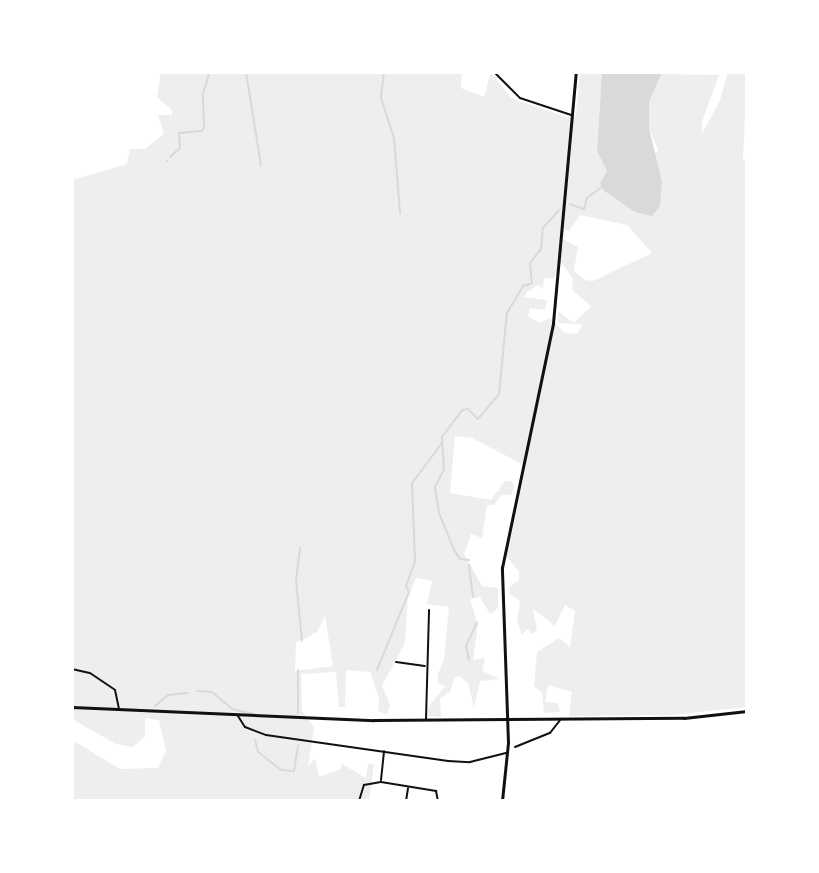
<!DOCTYPE html>
<html>
<head>
<meta charset="utf-8">
<style>
  body { margin:0 }
  #map { position:relative; width:819px; height:873px; overflow:hidden; background:#fff; font-family:Quicksand,sans-serif }
  div>[style] { position:absolute }
  [style*='--x'] { left:calc(var(--x)*1px); top:calc(var(--y)*1px); width:calc(var(--w)*1px); rotate:calc(var(--a)*1deg) }
  .green>* { inset:0; background:#eee }
  .water>* { inset:0; background:#d9d9d9 }
  .stream>* { height:2px; margin:-1px; padding:0 1px; transform-origin:1px; border-radius:1px; background:#d9d9d9 }
  .minor>* { height:2px; margin:-1px; padding:0 1px; transform-origin:1px; border-radius:1px; background:#111 }
  .secondary>* { height:2.5px; margin:-1.25px; padding:0 1.25px; transform-origin:1.25px; border-radius:1.25px; background:#111 }
  span { translate:-50% -50%; white-space:nowrap; text-align:center; line-height:1.15; -webkit-text-stroke:7px #fff; paint-order:stroke }
  .frame { position:absolute; inset:0; border:74px solid #fff; pointer-events:none }
</style>
</head>
<body>
<div id="map">
  <div class="green">
    <div style="clip-path:polygon(evenodd,161px 72px,462px 72px,461px 88px,484px 97px,491px 72px,511px 98px,567px 117px,576px 115px,580px 72px,602px 72px,597px 151px,607px 171px,600px 183px,603px 190px,619px 200px,658px 150px,649px 128px,649px 102px,658px 74px,719px 75px,702px 122px,702px 134px,720px 100px,728px 72px,747px 72px,743px 161px,747px 158px,747px 707px,671px 715px,569px 716px,572px 692px,548px 685px,545px 702px,558px 703px,560px 712px,544px 713px,542px 693px,534px 686px,537px 652px,559px 638px,570px 647px,575px 611px,565px 605px,555px 626px,533px 609px,537px 630px,533px 634px,527px 629px,522px 635px,517px 620px,520px 601px,510px 594px,509px 587px,519px 580px,519px 572px,507px 557px,526px 466px,472px 438px,455px 436px,450px 493px,491px 500px,505px 481px,512px 481px,515px 486px,511px 495px,501px 495px,494px 505px,487px 505px,482px 538px,471px 534px,464px 554px,482px 586px,498px 588px,498px 608px,490px 614px,480px 597px,470px 599px,478px 625px,473px 660px,485px 658px,482px 671px,500px 679px,480px 681px,474px 708px,468px 683px,460px 676px,455px 677px,450px 692px,440px 698px,441px 717px,427px 716px,428px 708px,445px 686px,438px 683px,438px 674px,444px 659px,449px 607px,427px 604px,432px 581px,416px 578px,408px 598px,405px 643px,382px 686px,390px 704px,387px 715px,378px 711px,379px 698px,370px 672px,346px 670px,345px 707px,339px 707px,336px 672px,301px 674px,302px 711px,314px 727px,308px 767px,315px 758px,319px 777px,341px 769px,342px 764px,366px 778px,368px 764px,374px 764px,369px 801px,72px 801px,72px 740px,120px 769px,158px 768px,166px 751px,159px 720px,145px 718px,145px 736px,133px 747px,116px 744px,72px 719px,72px 180px,127px 164px,130px 149px,145px 149px,164px 134px,158px 115px,172px 115px,172px 110px,157px 97px,161px 72px,580px 215px,627px 225px,652px 253px,593px 281px,585px 280px,574px 271px,578px 247px,563px 239px,564px 229px,569px 231px,580px 215px,161px 72px,561px 262px,573px 279px,572px 290px,591px 306px,574px 323px,558px 311px,558px 323px,583px 324px,577px 334px,565px 333px,550px 318px,539px 323px,528px 316px,530px 308px,545px 310px,547px 300px,524px 297px,527px 292px,538px 285px,543px 289px,544px 278px,554px 279px,561px 262px,161px 72px,325px 616px,333px 666px,295px 671px,296px 643px,317px 632px,325px 616px)"></div>
  </div>
  <div class="water">
    <div style="clip-path:polygon(602px 72px,662px 72px,649px 102px,649px 128px,662px 182px,660px 206px,652px 216px,635px 212px,603px 190px,600px 183px,607px 171px,597px 151px)"></div>
  </div>
  <div class="stream">
    <div style="--x:246;--y:72;--w:95;--a:80.9"></div>
    <div style="--x:384;--y:72;--w:26;--a:97"></div>
    <div style="--x:381;--y:98;--w:42;--a:72"></div>
    <div style="--x:394;--y:138;--w:75;--a:85.4"></div>
    <div style="--x:170;--y:157;--w:13;--a:-42"></div>
    <div style="--x:180;--y:148;--w:15;--a:-94"></div>
    <div style="--x:179;--y:133;--w:23;--a:-5"></div>
    <div style="--x:202;--y:131;--w:4;--a:-63"></div>
    <div style="--x:204;--y:127;--w:34;--a:-92"></div>
    <div style="--x:203;--y:93;--w:22;--a:-72"></div>
    <div style="--x:167;--y:161;--w:1;--a:-45"></div>
    <div style="--x:570;--y:204;--w:15;--a:20"></div>
    <div style="--x:584;--y:209;--w:11;--a:-75"></div>
    <div style="--x:587;--y:198;--w:20;--a:-37"></div>
    <div style="--x:300;--y:548;--w:32;--a:97"></div>
    <div style="--x:296;--y:580;--w:61;--a:84.4"></div>
    <div style="--x:469;--y:560;--w:9;--a:-174"></div>
    <div style="--x:460;--y:559;--w:11;--a:-124"></div>
    <div style="--x:454;--y:550;--w:40;--a:-112"></div>
    <div style="--x:439;--y:513;--w:26;--a:-99"></div>
    <div style="--x:435;--y:487;--w:20;--a:-63"></div>
    <div style="--x:444;--y:469;--w:32;--a:-94"></div>
    <div style="--x:442;--y:437;--w:34;--a:-53"></div>
    <div style="--x:462;--y:410;--w:6;--a:-9"></div>
    <div style="--x:468;--y:409;--w:14;--a:45"></div>
    <div style="--x:478;--y:419;--w:33;--a:-50"></div>
    <div style="--x:499;--y:394;--w:81;--a:-84.4"></div>
    <div style="--x:507;--y:313;--w:31;--a:-59"></div>
    <div style="--x:523;--y:286;--w:9;--a:-18"></div>
    <div style="--x:532;--y:283;--w:20;--a:-96"></div>
    <div style="--x:530;--y:263;--w:18;--a:-52"></div>
    <div style="--x:541;--y:249;--w:21;--a:-85"></div>
    <div style="--x:543;--y:228;--w:24;--a:-48"></div>
    <div style="--x:469;--y:565;--w:32;--a:83"></div>
    <div style="--x:469;--y:660;--w:14;--a:-102"></div>
    <div style="--x:466;--y:646;--w:26;--a:-65"></div>
    <div style="--x:298;--y:670;--w:43;--a:90"></div>
    <div style="--x:377;--y:670;--w:84;--a:-67.7"></div>
    <div style="--x:409;--y:592;--w:7;--a:-117"></div>
    <div style="--x:406;--y:586;--w:27;--a:-70"></div>
    <div style="--x:415;--y:561;--w:78;--a:-92.2"></div>
    <div style="--x:412;--y:483;--w:50;--a:-53.1"></div>
    <div style="--x:197;--y:691;--w:15;--a:4"></div>
    <div style="--x:212;--y:692;--w:26;--a:40"></div>
    <div style="--x:232;--y:709;--w:23;--a:13"></div>
    <div style="--x:155;--y:706;--w:17;--a:-40"></div>
    <div style="--x:168;--y:695;--w:20;--a:-6"></div>
    <div style="--x:255;--y:740;--w:12;--a:76"></div>
    <div style="--x:258;--y:752;--w:29;--a:38"></div>
    <div style="--x:281;--y:770;--w:13;--a:4"></div>
    <div style="--x:294;--y:771;--w:26;--a:-81"></div>
  </div>
  <div class="minor">
    <div style="--x:494;--y:72;--w:37;--a:45"></div>
    <div style="--x:520;--y:98;--w:54;--a:18.4"></div>
    <div style="--x:396;--y:662;--w:29;--a:8"></div>
    <div style="--x:72;--y:669;--w:18;--a:13"></div>
    <div style="--x:90;--y:673;--w:30;--a:34"></div>
    <div style="--x:115;--y:690;--w:19;--a:78"></div>
    <div style="--x:238;--y:716;--w:13;--a:58"></div>
    <div style="--x:245;--y:727;--w:22;--a:21"></div>
    <div style="--x:266;--y:735;--w:184;--a:8.1"></div>
    <div style="--x:448;--y:761;--w:22;--a:3"></div>
    <div style="--x:470;--y:762;--w:37;--a:-14"></div>
    <div style="--x:426;--y:719;--w:109;--a:-88.4"></div>
    <div style="--x:515;--y:747;--w:38;--a:-22"></div>
    <div style="--x:550;--y:733;--w:16;--a:-52"></div>
    <div style="--x:381;--y:780;--w:29;--a:-84"></div>
    <div style="--x:359;--y:801;--w:17;--a:-73"></div>
    <div style="--x:364;--y:785;--w:17;--a:-10"></div>
    <div style="--x:381;--y:782;--w:56;--a:9.3"></div>
    <div style="--x:436;--y:791;--w:10;--a:79"></div>
    <div style="--x:406;--y:801;--w:13;--a:-81"></div>
  </div>
  <div class="secondary">
    <div style="--x:72;--y:707;--w:302;--a:2.5"></div>
    <div style="--x:374;--y:720;--w:310;--a:-0.4"></div>
    <div style="--x:684;--y:718;--w:63;--a:-6.3"></div>
    <div style="--x:502;--y:801;--w:58;--a:-84.1"></div>
    <div style="--x:508;--y:743;--w:175;--a:-92"></div>
    <div style="--x:502;--y:568;--w:250;--a:-78.2"></div>
    <div style="--x:553;--y:323;--w:252;--a:-84.8"></div>
  </div>
  <div class="frame"></div>
</div>
</body>
</html>
